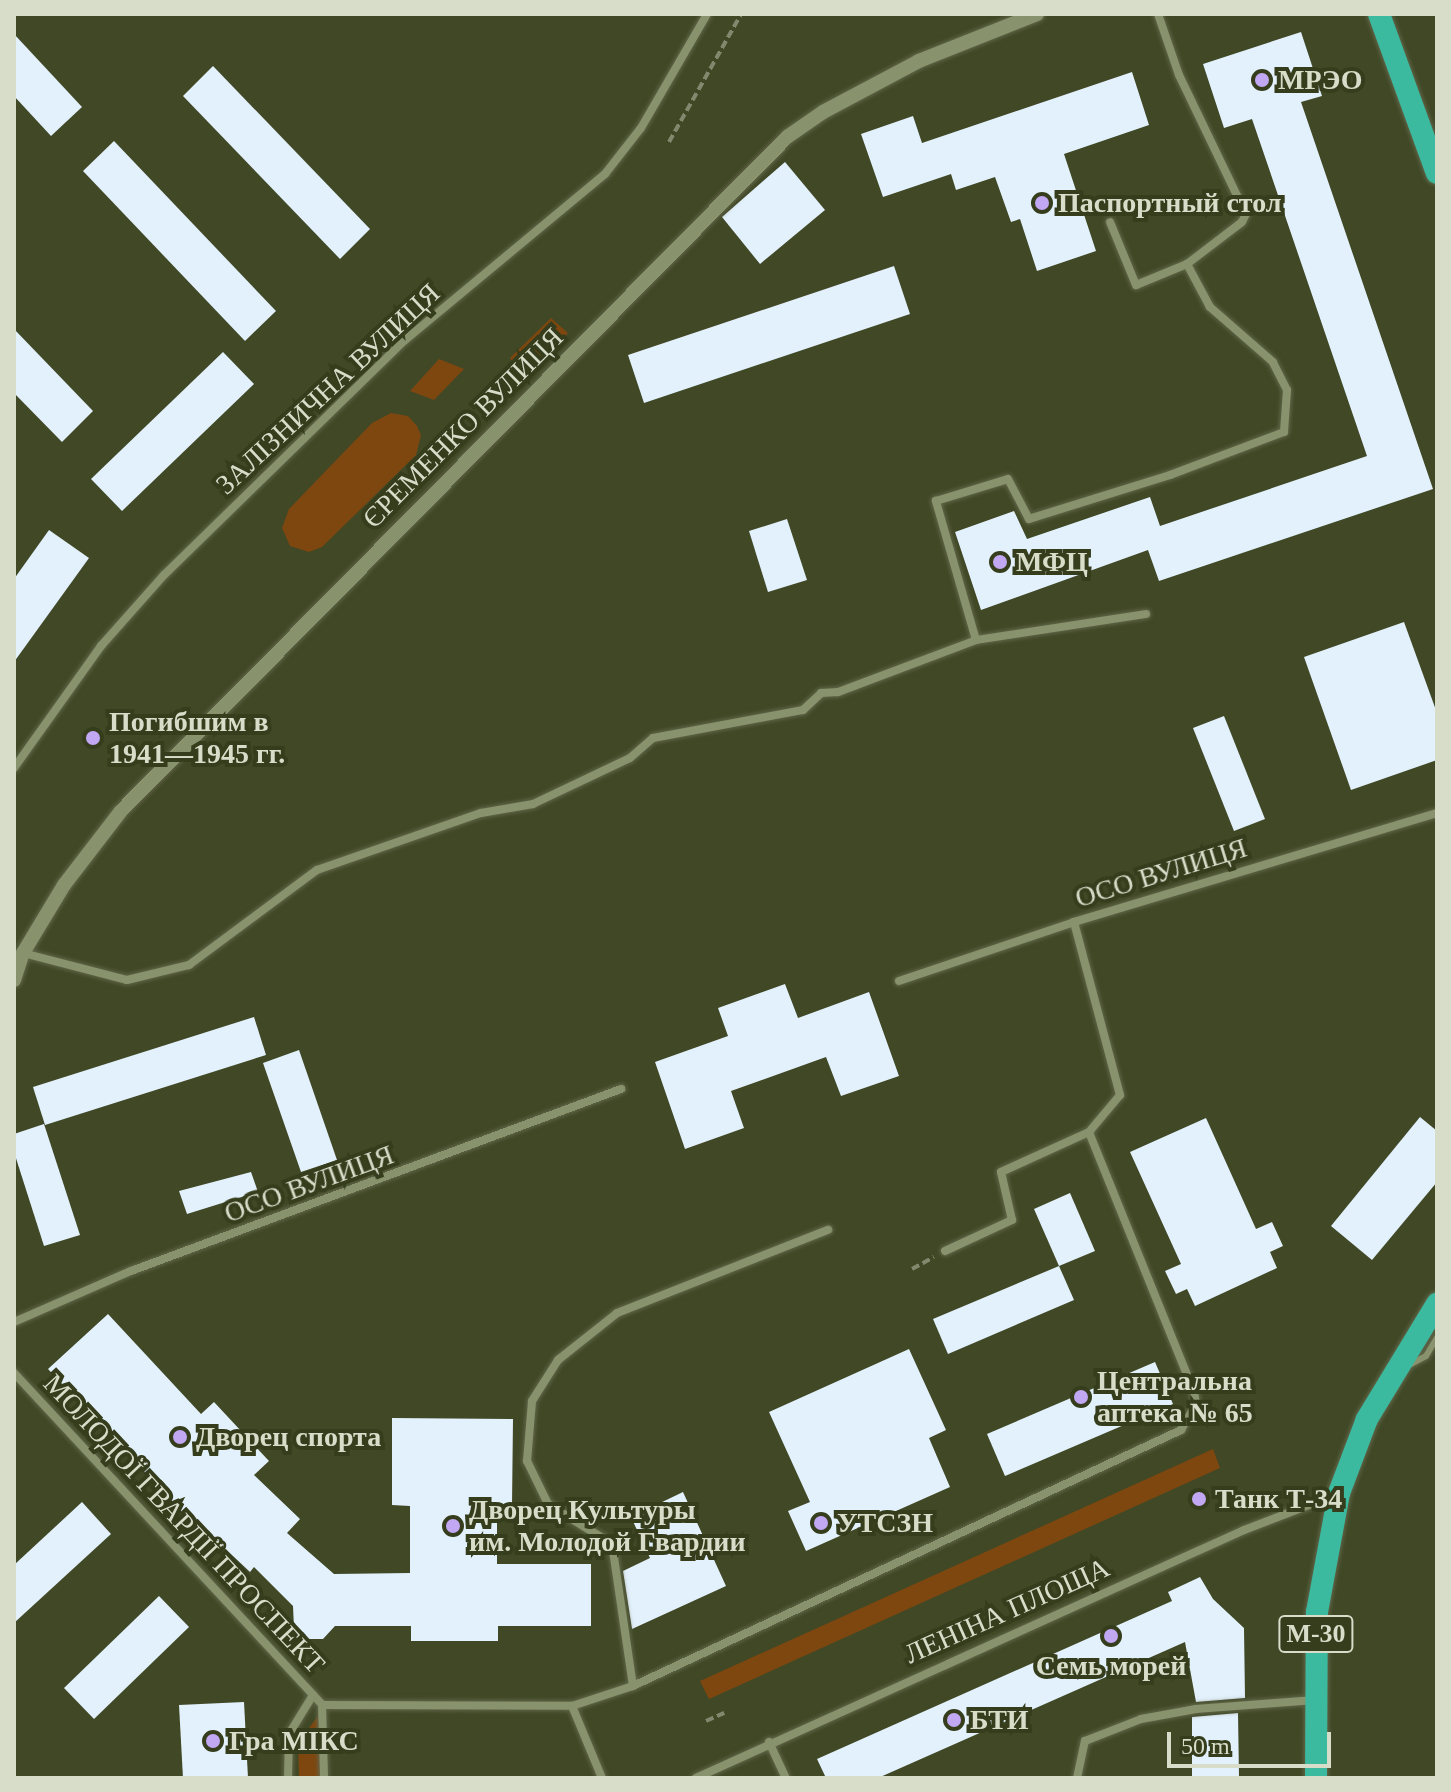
<!DOCTYPE html>
<html>
<head>
<meta charset="utf-8">
<style>
  body { margin:0 }
  #map { position:relative; width:1451px; height:1792px; overflow:hidden; background:#404826; font-family:"Times New Roman",serif }
  div>[style] { position:absolute }
  [style*='--x'] { left:calc(var(--x)*1px); top:calc(var(--y)*1px); width:calc(var(--w)*1px); rotate:calc(var(--a)*1deg) }
  .green>* { inset:0; background:#7e4710 }
  .building>* { inset:0; background:#e3f1fc }
  .path>* { height:4px; margin-top:-2px; transform-origin:0; background:repeating-linear-gradient(90deg,#82886d 0 8px,transparent 0 12px) }
  .roads { filter:drop-shadow(0 0 2px #606649) drop-shadow(0 0 2px #606649) }
  .service>* { height:6px; margin:-3px; padding:0 3px; transform-origin:3px; border-radius:3px; background:#88926d }
  .minor>* { height:8px; margin:-4px; padding:0 4px; transform-origin:4px; border-radius:4px; background:#88926d }
  .tertiary>* { height:14px; margin:-7px; padding:0 7px; transform-origin:7px; border-radius:7px; background:#88926d }
  .trunk>* { height:22px; margin:-11px; padding:0 11px; transform-origin:11px; border-radius:11px; background:#3bbaa0 }
  .dots>* { width:22px; height:22px; translate:-50% -50%; box-sizing:border-box; border:4px solid #353d1c; border-radius:50% }
  span { translate:-50% -50%; white-space:nowrap; text-align:center; line-height:1.15; -webkit-text-stroke:8px #353d1c; paint-order:stroke }
  .shield-label span { padding:2px 6px; background:#353d1c; border:2px solid; border-radius:6px; -webkit-text-stroke-width:0 }
  .shield-label { font-size:26px; color:#d8ddca; font-weight:700 }
  .poi-label { font-size:28px; color:#d8ddca; font-weight:700 }
  .left { translate:0 -50%; text-align:left }
  .street-label { font-size:28px; color:#d8ddca }
  .frame { position:absolute; inset:0; border:16px solid #d8ddca; pointer-events:none }
  .scale { position:absolute; left:1167px; top:1732px; width:164px; height:36px; box-sizing:border-box; border:4px solid #d8ddca; border-top:0; padding-left:10px; font-size:24px; line-height:28px; white-space:nowrap; color:#d8ddca; -webkit-text-stroke:6px #353d1c; paint-order:stroke }
</style>
</head>
<body>
<div id="map">
  <div class="green">
    <div style="clip-path:polygon(551px 318px,568px 333px,523px 379px,510px 358px)"></div>
    <div style="clip-path:polygon(439px 359px,464px 369px,434px 400px,410px 391px)"></div>
    <div style="clip-path:polygon(391px 413px,408px 416px,417px 426px,421px 435px,416px 455px,322px 547px,309px 552px,290px 546px,282px 528px,289px 509px,372px 423px)"></div>
    <div style="clip-path:polygon(1213px 1449px,1220px 1468px,709px 1699px,700px 1681px)"></div>
    <div style="clip-path:polygon(318px 1716px,321px 1778px,299px 1778px,298px 1743px)"></div>
  </div>
  <div class="building">
    <div style="clip-path:polygon(1301px 32px,1322px 96px,1301px 102px,1433px 489px,1159px 581px,1148px 550px,981px 610px,955px 532px,1014px 511px,1027px 539px,1150px 497px,1160px 526px,1367px 456px,1252px 119px,1224px 128px,1203px 64px)"></div>
    <div style="clip-path:polygon(14px 34px,82px 107px,51px 136px,14px 96px)"></div>
    <div style="clip-path:polygon(213px 66px,370px 229px,340px 259px,183px 96px)"></div>
    <div style="clip-path:polygon(1132px 72px,1149px 125px,1064px 154px,1096px 251px,1037px 271px,1020px 219px,1011px 222px,995px 177px,956px 190px,951px 174px,883px 197px,861px 134px,913px 116px,922px 143px)"></div>
    <div style="clip-path:polygon(114px 141px,276px 311px,245px 341px,83px 171px)"></div>
    <div style="clip-path:polygon(785px 162px,825px 210px,760px 264px,722px 217px)"></div>
    <div style="clip-path:polygon(894px 266px,910px 314px,644px 403px,628px 355px)"></div>
    <div style="clip-path:polygon(14px 329px,93px 411px,62px 442px,14px 393px)"></div>
    <div style="clip-path:polygon(223px 352px,254px 384px,122px 511px,91px 479px)"></div>
    <div style="clip-path:polygon(787px 519px,807px 580px,768px 592px,749px 531px)"></div>
    <div style="clip-path:polygon(49px 530px,89px 558px,14px 662px,14px 579px)"></div>
    <div style="clip-path:polygon(1404px 622px,1437px 713px,1437px 760px,1351px 790px,1304px 657px)"></div>
    <div style="clip-path:polygon(1224px 716px,1265px 819px,1234px 831px,1193px 728px)"></div>
    <div style="clip-path:polygon(785px 984px,798px 1018px,869px 992px,899px 1076px,841px 1096px,826px 1057px,731px 1091px,744px 1128px,685px 1149px,655px 1062px,728px 1036px,718px 1008px)"></div>
    <div style="clip-path:polygon(254px 1017px,266px 1055px,45px 1125px,33px 1087px)"></div>
    <div style="clip-path:polygon(299px 1050px,337px 1160px,301px 1172px,263px 1063px)"></div>
    <div style="clip-path:polygon(1420px 1117px,1437px 1131px,1437px 1182px,1372px 1260px,1331px 1226px)"></div>
    <div style="clip-path:polygon(1206px 1118px,1256px 1229px,1272px 1222px,1283px 1246px,1270px 1252px,1277px 1268px,1195px 1306px,1187px 1289px,1176px 1294px,1165px 1271px,1181px 1264px,1130px 1152px)"></div>
    <div style="clip-path:polygon(44px 1124px,80px 1235px,44px 1246px,14px 1152px,14px 1134px)"></div>
    <div style="clip-path:polygon(251px 1172px,258px 1192px,187px 1214px,179px 1191px)"></div>
    <div style="clip-path:polygon(1070px 1193px,1095px 1251px,1059px 1266px,1034px 1209px)"></div>
    <div style="clip-path:polygon(1059px 1266px,1074px 1300px,948px 1354px,933px 1319px)"></div>
    <div style="clip-path:polygon(108px 1314px,201px 1414px,214px 1402px,269px 1461px,254px 1475px,300px 1519px,287px 1533px,334px 1574px,410px 1573px,410px 1506px,392px 1505px,392px 1418px,513px 1419px,512px 1506px,497px 1505px,497px 1564px,591px 1564px,591px 1626px,498px 1626px,498px 1641px,411px 1641px,411px 1626px,335px 1626px,323px 1639px,306px 1639px,294px 1628px,293px 1606px,254px 1567px,250px 1572px,200px 1525px,197px 1528px,48px 1369px)"></div>
    <div style="clip-path:polygon(909px 1349px,946px 1430px,929px 1438px,950px 1487px,806px 1551px,788px 1511px,810px 1502px,769px 1412px)"></div>
    <div style="clip-path:polygon(1155px 1362px,1173px 1404px,1005px 1476px,987px 1434px)"></div>
    <div style="clip-path:polygon(683px 1492px,726px 1586px,632px 1629px,623px 1571px,650px 1558px,631px 1517px)"></div>
    <div style="clip-path:polygon(82px 1502px,111px 1534px,14px 1623px,14px 1565px)"></div>
    <div style="clip-path:polygon(1200px 1577px,1213px 1599px,1244px 1628px,1245px 1698px,1196px 1702px,1185px 1642px,878px 1778px,826px 1778px,817px 1759px,1172px 1601px,1168px 1592px)"></div>
    <div style="clip-path:polygon(159px 1596px,189px 1627px,94px 1719px,64px 1688px)"></div>
    <div style="clip-path:polygon(244px 1702px,248px 1778px,183px 1778px,179px 1705px)"></div>
    <div style="clip-path:polygon(1238px 1713px,1239px 1778px,1192px 1778px,1192px 1717px)"></div>
  </div>
  <div class="path">
    <div style="--x:669;--y:142;--w:147;--a:-60.6"></div>
    <div style="--x:912;--y:1269;--w:25;--a:-29"></div>
    <div style="--x:706;--y:1721;--w:20;--a:-24"></div>
  </div>
  <div class="roads">
    <div class="service">
      <div style="--x:1409;--y:1365;--w:19;--a:-28"></div>
      <div style="--x:1426;--y:1356;--w:21;--a:-59"></div>
    </div>
    <div class="minor">
      <div style="--x:1158;--y:14;--w:65;--a:71"></div>
      <div style="--x:1179;--y:75;--w:154;--a:64.3"></div>
      <div style="--x:1246;--y:214;--w:9;--a:117"></div>
      <div style="--x:1242;--y:222;--w:69;--a:142.6"></div>
      <div style="--x:976;--y:640;--w:145;--a:-106.1"></div>
      <div style="--x:936;--y:501;--w:75;--a:-17"></div>
      <div style="--x:1008;--y:479;--w:45;--a:62.3"></div>
      <div style="--x:1029;--y:519;--w:148;--a:-17.3"></div>
      <div style="--x:1170;--y:475;--w:122;--a:-20.7"></div>
      <div style="--x:1284;--y:432;--w:42;--a:-85.9"></div>
      <div style="--x:1287;--y:390;--w:31;--a:-117"></div>
      <div style="--x:1273;--y:362;--w:84;--a:-138.9"></div>
      <div style="--x:1210;--y:307;--w:49;--a:-118.1"></div>
      <div style="--x:1187;--y:264;--w:55;--a:157.6"></div>
      <div style="--x:1136;--y:285;--w:68;--a:-112.4"></div>
      <div style="--x:14;--y:768;--w:150;--a:-54.5"></div>
      <div style="--x:101;--y:646;--w:95;--a:-48.4"></div>
      <div style="--x:164;--y:575;--w:337;--a:-44.3"></div>
      <div style="--x:405;--y:340;--w:260;--a:-39.7"></div>
      <div style="--x:605;--y:174;--w:58;--a:-52"></div>
      <div style="--x:641;--y:128;--w:132;--a:-59.9"></div>
      <div style="--x:23;--y:953;--w:107;--a:14.6"></div>
      <div style="--x:127;--y:980;--w:64;--a:-13.6"></div>
      <div style="--x:189;--y:965;--w:159;--a:-36.6"></div>
      <div style="--x:317;--y:870;--w:174;--a:-19.2"></div>
      <div style="--x:481;--y:813;--w:53;--a:-9.8"></div>
      <div style="--x:533;--y:804;--w:107;--a:-25.4"></div>
      <div style="--x:630;--y:758;--w:30;--a:-41"></div>
      <div style="--x:653;--y:738;--w:153;--a:-10.6"></div>
      <div style="--x:803;--y:710;--w:25;--a:-43"></div>
      <div style="--x:821;--y:693;--w:17;--a:-3"></div>
      <div style="--x:838;--y:692;--w:147;--a:-20.6"></div>
      <div style="--x:976;--y:640;--w:172;--a:-8.7"></div>
      <div style="--x:899;--y:981;--w:185;--a:-18.6"></div>
      <div style="--x:1074;--y:922;--w:379;--a:-16.7"></div>
      <div style="--x:945;--y:1251;--w:74;--a:-24.8"></div>
      <div style="--x:1012;--y:1220;--w:49;--a:-102.9"></div>
      <div style="--x:1001;--y:1172;--w:97;--a:-24.4"></div>
      <div style="--x:1089;--y:1132;--w:48;--a:-50"></div>
      <div style="--x:1120;--y:1095;--w:179;--a:-104.9"></div>
      <div style="--x:14;--y:1322;--w:128;--a:-23.6"></div>
      <div style="--x:131;--y:1271;--w:523;--a:-20.38"></div>
      <div style="--x:14;--y:1373;--w:453;--a:47.1"></div>
      <div style="--x:633;--y:1686;--w:144;--a:-98.4"></div>
      <div style="--x:612;--y:1544;--w:75;--a:-148"></div>
      <div style="--x:548;--y:1504;--w:48;--a:-116"></div>
      <div style="--x:527;--y:1461;--w:60;--a:-85.2"></div>
      <div style="--x:532;--y:1401;--w:49;--a:-57.6"></div>
      <div style="--x:558;--y:1360;--w:75;--a:-38.5"></div>
      <div style="--x:617;--y:1313;--w:227;--a:-21.5"></div>
      <div style="--x:322;--y:1705;--w:250;--a:0.2"></div>
      <div style="--x:572;--y:1706;--w:64;--a:-18.2"></div>
      <div style="--x:633;--y:1686;--w:605;--a:-25.04"></div>
      <div style="--x:1181;--y:1430;--w:30;--a:-60"></div>
      <div style="--x:1196;--y:1404;--w:12;--a:-99"></div>
      <div style="--x:1194;--y:1392;--w:280;--a:-112"></div>
      <div style="--x:322;--y:1705;--w:73;--a:88.4"></div>
      <div style="--x:572;--y:1706;--w:78;--a:67.4"></div>
      <div style="--x:769;--y:1742;--w:40;--a:65"></div>
      <div style="--x:288;--y:1778;--w:44;--a:-88.7"></div>
      <div style="--x:289;--y:1734;--w:46;--a:-58.4"></div>
      <div style="--x:696;--y:1778;--w:602;--a:-24.35"></div>
      <div style="--x:1244;--y:1530;--w:97;--a:-21"></div>
      <div style="--x:1077;--y:1778;--w:38;--a:-78"></div>
      <div style="--x:1085;--y:1741;--w:60;--a:-21.4"></div>
      <div style="--x:1141;--y:1719;--w:56;--a:-10.3"></div>
      <div style="--x:1196;--y:1709;--w:119;--a:-4.3"></div>
    </div>
    <div class="tertiary">
      <div style="--x:14;--y:980;--w:28;--a:-72"></div>
      <div style="--x:23;--y:953;--w:79;--a:-58.9"></div>
      <div style="--x:64;--y:885;--w:93;--a:-52.4"></div>
      <div style="--x:121;--y:811;--w:948;--a:-45.34"></div>
      <div style="--x:787;--y:137;--w:44;--a:-34.8"></div>
      <div style="--x:823;--y:112;--w:109;--a:-28"></div>
      <div style="--x:919;--y:61;--w:127;--a:-21.7"></div>
    </div>
    <div class="trunk">
      <div style="--x:1379;--y:14;--w:169;--a:70"></div>
      <div style="--x:1316;--y:1778;--w:166;--a:-89.7"></div>
      <div style="--x:1317;--y:1612;--w:121;--a:-79.5"></div>
      <div style="--x:1339;--y:1493;--w:79;--a:-69.3"></div>
      <div style="--x:1367;--y:1419;--w:135;--a:-58.7"></div>
    </div>
  </div>
  <div class="dots">
    <div style="left:1262px;top:80px;background:#c2a8f3"></div>
    <div style="left:1042px;top:203px;background:#c2a8f3"></div>
    <div style="left:1000px;top:562px;background:#c2a8f3"></div>
    <div style="left:93px;top:738px;background:#c2a8f3"></div>
    <div style="left:1081px;top:1397px;background:#c2a8f3"></div>
    <div style="left:180px;top:1437px;background:#c2a8f3"></div>
    <div style="left:1199px;top:1499px;background:#c2a8f3"></div>
    <div style="left:821px;top:1523px;background:#c2a8f3"></div>
    <div style="left:453px;top:1526px;background:#c2a8f3"></div>
    <div style="left:1111px;top:1636px;background:#c2a8f3"></div>
    <div style="left:954px;top:1720px;background:#c2a8f3"></div>
    <div style="left:213px;top:1741px;background:#c2a8f3"></div>
  </div>
  <div class="shield-label">
    <span style="left:1316px;top:1634px">М-30</span>
  </div>
  <div class="poi-label">
    <span class="left" style="left:1278px;top:80px">МРЭО</span>
    <span class="left" style="left:1058px;top:203px">Паспортный стол</span>
    <span class="left" style="left:1016px;top:562px">МФЦ</span>
    <span class="left" style="left:109px;top:738px">Погибшим в<br>1941—1945 гг.</span>
    <span class="left" style="left:1097px;top:1397px">Центральна<br>аптека № 65</span>
    <span class="left" style="left:196px;top:1437px">Дворец спорта</span>
    <span class="left" style="left:1215px;top:1499px">Танк Т-34</span>
    <span class="left" style="left:469px;top:1526px">Дворец Культуры<br>им. Молодой Гвардии</span>
    <span class="left" style="left:837px;top:1523px">УТСЗН</span>
    <span style="left:1111px;top:1666px">Семь морей</span>
    <span class="left" style="left:970px;top:1720px">БТИ</span>
    <span class="left" style="left:229px;top:1741px">Гра МІКС</span>
  </div>
  <div class="street-label">
    <span style="left:328px;top:389px;rotate:-43deg">ЗАЛІЗНИЧНА ВУЛИЦЯ</span>
    <span style="left:463px;top:428px;rotate:-45deg">ЄРЕМЕНКО ВУЛИЦЯ</span>
    <span style="left:1161px;top:873px;rotate:-17deg">ОСО ВУЛИЦЯ</span>
    <span style="left:309px;top:1184px;rotate:-20deg">ОСО ВУЛИЦЯ</span>
    <span style="left:184px;top:1524px;rotate:47deg">МОЛОДОЇ ГВАРДІЇ ПРОСПЕКТ</span>
    <span style="left:1007px;top:1611px;rotate:-24deg">ЛЕНІНА ПЛОЩА</span>
  </div>
  <div class="frame"></div>
  <div class="scale">50 m</div>
</div>
</body>
</html>
